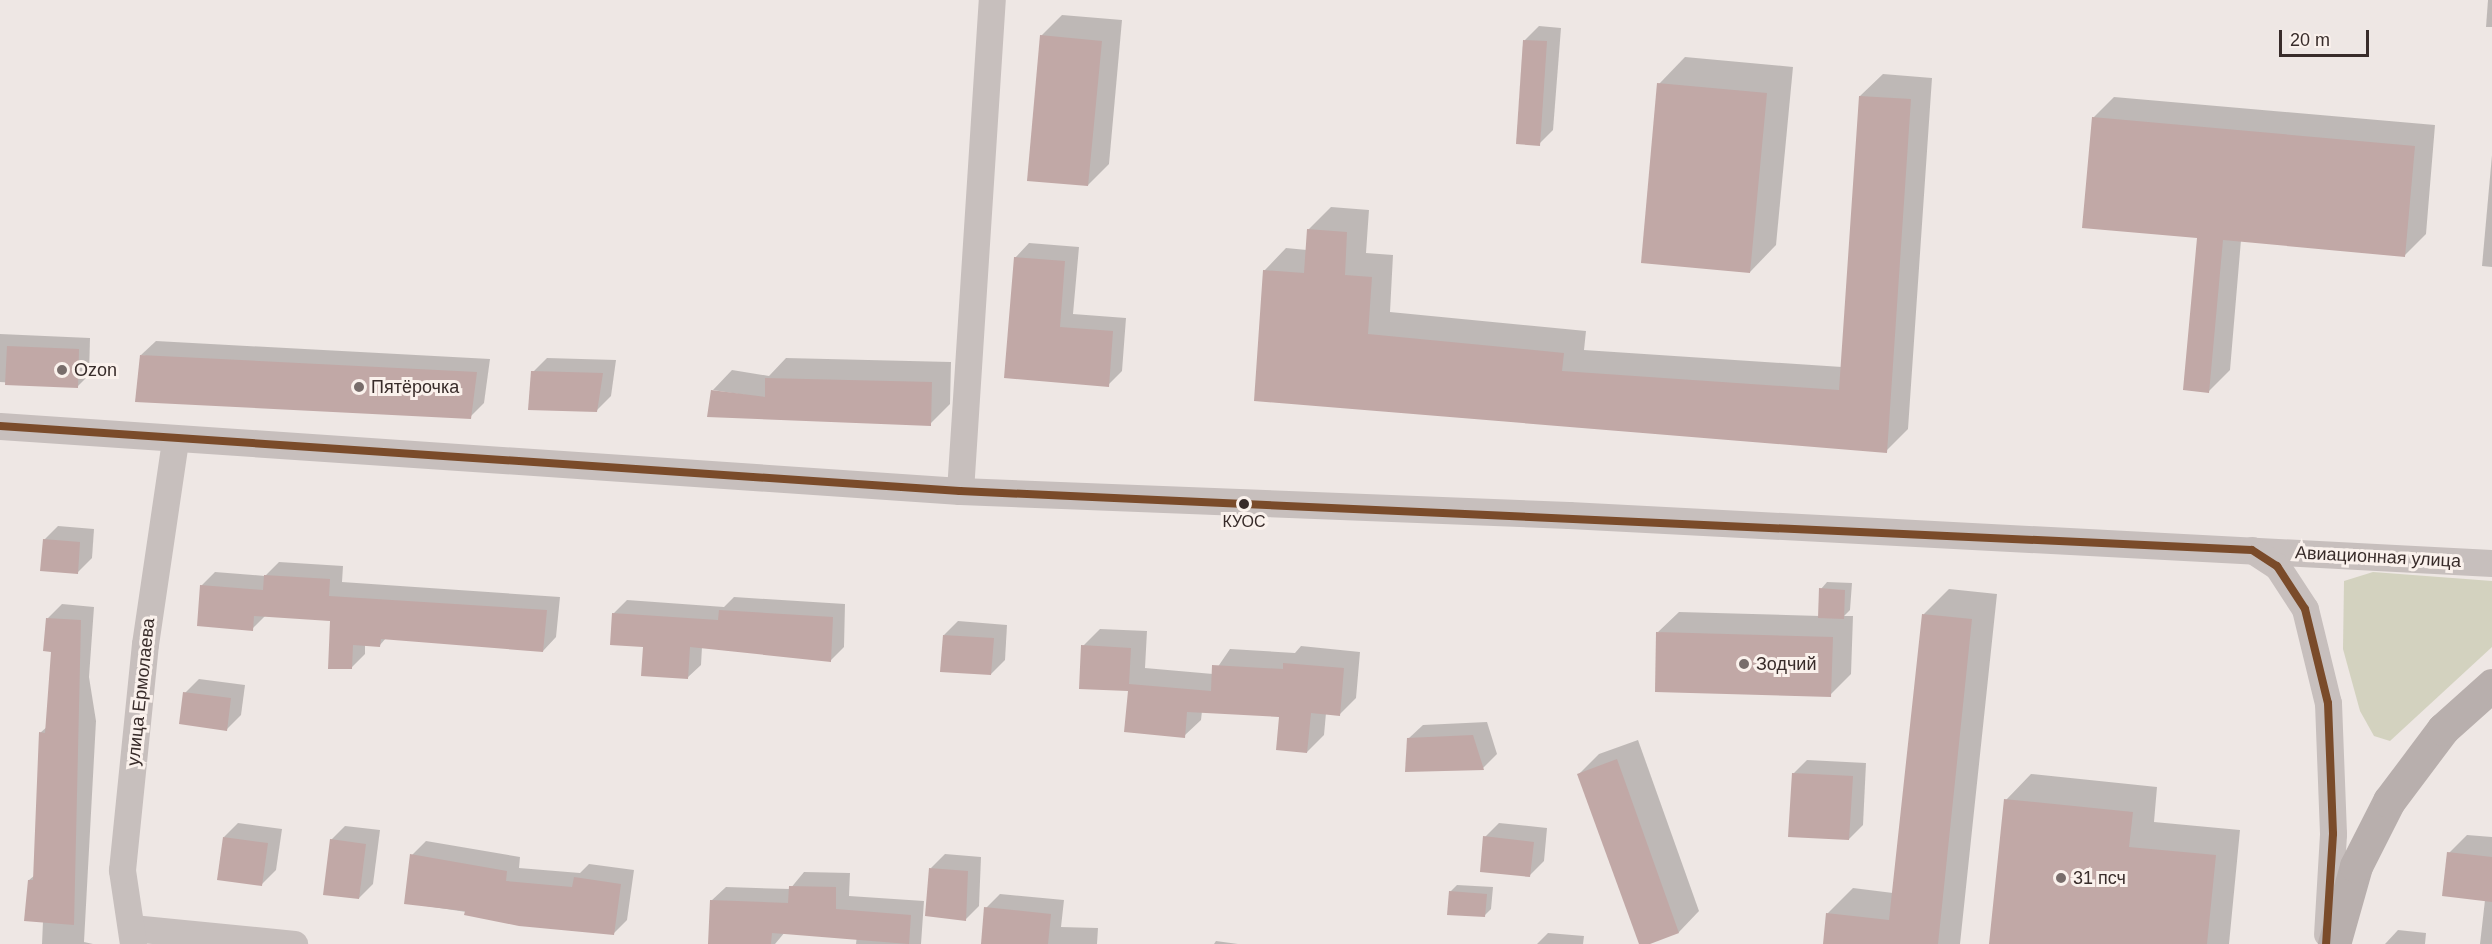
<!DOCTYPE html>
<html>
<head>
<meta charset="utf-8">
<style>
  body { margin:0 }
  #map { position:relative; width:2492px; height:944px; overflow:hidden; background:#eee7e4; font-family:Helvetica,sans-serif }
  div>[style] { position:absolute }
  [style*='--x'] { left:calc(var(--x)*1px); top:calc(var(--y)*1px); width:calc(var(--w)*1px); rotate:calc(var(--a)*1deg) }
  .green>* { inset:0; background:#d3d2bf }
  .shadow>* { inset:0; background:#0003 }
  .building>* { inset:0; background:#c1a8a6 }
  .minor>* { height:27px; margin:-13.5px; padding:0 13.5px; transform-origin:13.5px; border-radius:13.5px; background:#c7bfbd }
  .secondary>* { height:33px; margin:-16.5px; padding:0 16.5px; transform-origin:16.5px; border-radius:16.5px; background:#b8afad }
  .bus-1>* { height:8px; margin:-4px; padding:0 4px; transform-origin:4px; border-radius:4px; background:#7a4b2a }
  .dots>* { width:16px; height:16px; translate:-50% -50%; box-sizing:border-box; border:3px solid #faf1ec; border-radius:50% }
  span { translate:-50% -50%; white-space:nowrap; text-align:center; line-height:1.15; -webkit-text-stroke:6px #faf1ec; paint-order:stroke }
  .bus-label { font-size:16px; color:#382c2a }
  .poi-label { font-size:18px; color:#382c2a }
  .left { translate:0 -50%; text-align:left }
  .street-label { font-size:18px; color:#382c2a }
  .scale { position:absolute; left:2279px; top:30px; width:90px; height:27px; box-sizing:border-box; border:3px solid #382c2a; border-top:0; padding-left:8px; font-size:18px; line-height:21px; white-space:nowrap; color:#382c2a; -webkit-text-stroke:4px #faf1ec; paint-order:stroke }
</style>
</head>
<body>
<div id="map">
  <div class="green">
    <div style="clip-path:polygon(2373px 572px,2492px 581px,2492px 647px,2390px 741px,2374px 736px,2360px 711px,2343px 649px,2344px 581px)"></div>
  </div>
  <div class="shadow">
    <div style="clip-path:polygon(2488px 0,2492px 0,2492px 27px,2486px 27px)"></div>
    <div style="clip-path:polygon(1062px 15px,1122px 20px,1109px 164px,1088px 185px,1041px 36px)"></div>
    <div style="clip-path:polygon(1539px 26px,1561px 28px,1553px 130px,1539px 144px,1525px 40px)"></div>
    <div style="clip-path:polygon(1685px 57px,1793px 67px,1776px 245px,1750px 272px,1659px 84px)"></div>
    <div style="clip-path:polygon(1883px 74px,1932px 78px,1908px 429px,1886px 451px,1256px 400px,1264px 271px,1286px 248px,1307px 250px,1308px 230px,1331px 207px,1369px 210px,1366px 253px,1393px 255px,1390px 312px,1586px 331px,1584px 350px,1842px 367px,1860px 96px)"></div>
    <div style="clip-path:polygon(2114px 97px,2435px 125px,2426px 234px,2405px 255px,2241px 240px,2230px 370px,2209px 391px,2198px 237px,2093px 118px)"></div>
    <div style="clip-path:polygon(2492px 155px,2492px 267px,2482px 266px)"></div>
    <div style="clip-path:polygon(1029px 243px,1079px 247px,1073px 314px,1126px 318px,1122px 371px,1108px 385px,1006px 377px,1015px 258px)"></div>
    <div style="clip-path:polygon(0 334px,90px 338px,89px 375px,77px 387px,0 382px)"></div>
    <div style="clip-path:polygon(156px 341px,490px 359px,484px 403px,470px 417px,141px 355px)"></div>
    <div style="clip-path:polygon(547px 358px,616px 360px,611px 396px,596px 411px,533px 372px)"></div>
    <div style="clip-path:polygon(786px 358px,951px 362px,950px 404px,930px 424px,713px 390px,732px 370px,769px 376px)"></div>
    <div style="clip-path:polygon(58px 526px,94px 529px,92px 558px,78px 572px,44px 540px)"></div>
    <div style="clip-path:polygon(279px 562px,343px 566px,342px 582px,560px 597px,556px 637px,543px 651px,386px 638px,380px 645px,365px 644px,365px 654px,351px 668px,332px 619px,266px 615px,252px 629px,201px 586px,215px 572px,265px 576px)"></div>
    <div style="clip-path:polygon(1827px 582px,1852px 583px,1850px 610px,1844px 616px,1853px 616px,1851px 674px,1830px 695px,1658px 632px,1679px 612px,1820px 616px,1821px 589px)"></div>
    <div style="clip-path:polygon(1949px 589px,1997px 594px,1960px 944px,1824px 944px,1827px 914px,1853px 888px,1893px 893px,1924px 614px)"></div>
    <div style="clip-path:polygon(734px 597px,845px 604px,844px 647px,831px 660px,702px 647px,701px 665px,687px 678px,613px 614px,627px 600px,724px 607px)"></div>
    <div style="clip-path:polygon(62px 604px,94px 607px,89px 677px,96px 721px,84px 942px,93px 944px,42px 944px,43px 921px,29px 880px,35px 875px,40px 733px,48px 726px,53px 651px,48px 618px)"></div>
    <div style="clip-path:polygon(958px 621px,1007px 625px,1005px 660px,991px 674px,944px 635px)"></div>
    <div style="clip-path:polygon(1100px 629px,1147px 631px,1145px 668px,1213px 674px,1230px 649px,1295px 653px,1301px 646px,1360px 652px,1356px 698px,1339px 715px,1326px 713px,1324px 735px,1307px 752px,1280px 715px,1202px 711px,1201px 720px,1184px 736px,1083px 646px)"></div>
    <div style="clip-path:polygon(199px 679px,245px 685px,241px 715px,227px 729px,185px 693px)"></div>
    <div style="clip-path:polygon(1487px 722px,1497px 754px,1483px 768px,1408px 739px,1423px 725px)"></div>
    <div style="clip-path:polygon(1638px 740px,1699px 911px,1679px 932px,1646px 944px,1640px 944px,1579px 774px,1599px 754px)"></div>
    <div style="clip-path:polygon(1807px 760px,1866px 763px,1863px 825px,1849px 839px,1793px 774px)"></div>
    <div style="clip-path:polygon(2031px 774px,2157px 787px,2154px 822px,2240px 830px,2229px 944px,1991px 944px,2006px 800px)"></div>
    <div style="clip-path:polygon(238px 823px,282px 829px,276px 870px,262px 884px,224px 837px)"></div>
    <div style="clip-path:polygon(1499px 823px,1547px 828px,1544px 861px,1530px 875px,1485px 837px)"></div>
    <div style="clip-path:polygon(345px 826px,380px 830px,373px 884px,359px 898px,331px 840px)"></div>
    <div style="clip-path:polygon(2467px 835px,2492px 837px,2492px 944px,2480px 944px,2485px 900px,2449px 853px)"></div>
    <div style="clip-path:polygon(426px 841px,520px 857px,519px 868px,580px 873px,589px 864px,634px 870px,627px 920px,613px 934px,406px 903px,412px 855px)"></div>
    <div style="clip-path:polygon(945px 854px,981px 857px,979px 906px,965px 920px,931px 868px)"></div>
    <div style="clip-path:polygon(804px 872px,850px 873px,849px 896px,924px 901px,921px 944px,856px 944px,857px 935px,785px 932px,775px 944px,709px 944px,711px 901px,726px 887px,790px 889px)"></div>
    <div style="clip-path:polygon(1457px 885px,1493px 887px,1491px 909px,1484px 916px,1450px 892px)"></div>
    <div style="clip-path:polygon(1000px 894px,1064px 900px,1061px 927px,1098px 928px,1097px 944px,982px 944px,986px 908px)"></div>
    <div style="clip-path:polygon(2398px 930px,2426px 933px,2425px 944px,2385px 944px)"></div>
    <div style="clip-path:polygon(1548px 933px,1584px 936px,1583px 944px,1537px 944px)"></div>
    <div style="clip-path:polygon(1216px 941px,1238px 944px,1214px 944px)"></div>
  </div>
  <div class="building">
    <div style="clip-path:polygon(1040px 35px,1102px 41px,1088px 186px,1027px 181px)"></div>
    <div style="clip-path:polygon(1523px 40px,1547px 41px,1540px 146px,1516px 144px)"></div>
    <div style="clip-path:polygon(1657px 83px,1767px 93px,1750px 273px,1641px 263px)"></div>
    <div style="clip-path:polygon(1859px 96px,1911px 99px,1887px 453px,1254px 401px,1263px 270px,1304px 273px,1307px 229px,1347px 232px,1345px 275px,1372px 277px,1368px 334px,1564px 353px,1562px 371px,1839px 390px)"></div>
    <div style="clip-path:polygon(2092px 117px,2415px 146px,2405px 257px,2223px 240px,2209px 393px,2183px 390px,2197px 238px,2082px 228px)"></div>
    <div style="clip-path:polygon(1014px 257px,1065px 261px,1060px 327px,1113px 331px,1109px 387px,1004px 378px)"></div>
    <div style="clip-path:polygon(7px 346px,79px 349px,78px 388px,5px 385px)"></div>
    <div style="clip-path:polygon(140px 355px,477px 372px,471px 419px,135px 402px)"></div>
    <div style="clip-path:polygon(531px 371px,603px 373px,597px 412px,528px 410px)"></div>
    <div style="clip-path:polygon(765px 378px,932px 382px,931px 426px,707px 417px,711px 390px,765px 397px)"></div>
    <div style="clip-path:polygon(43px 539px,80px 542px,78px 574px,40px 571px)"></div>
    <div style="clip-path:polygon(264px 575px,330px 579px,329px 596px,547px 610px,543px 652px,381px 639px,380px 647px,353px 645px,352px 669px,328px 669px,330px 621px,254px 616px,253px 631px,197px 626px,200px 585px,263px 590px)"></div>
    <div style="clip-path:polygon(1819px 588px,1845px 590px,1844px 619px,1818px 618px)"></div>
    <div style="clip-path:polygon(719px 610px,833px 617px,831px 662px,690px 647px,688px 679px,641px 676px,643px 647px,610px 645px,612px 613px,718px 620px)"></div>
    <div style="clip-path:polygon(1922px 614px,1972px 619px,1938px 944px,1823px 944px,1826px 913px,1889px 920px)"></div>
    <div style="clip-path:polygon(46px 618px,81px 620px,74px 925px,24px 921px,28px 880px,33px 880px,39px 732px,45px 733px,51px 652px,43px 651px)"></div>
    <div style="clip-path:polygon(1656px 632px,1833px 637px,1831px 697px,1655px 692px)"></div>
    <div style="clip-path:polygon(943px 635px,994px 638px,991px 675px,940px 672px)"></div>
    <div style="clip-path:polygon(1081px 645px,1131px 648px,1129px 684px,1211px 691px,1212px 665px,1283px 669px,1283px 663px,1344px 668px,1340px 716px,1311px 713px,1307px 753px,1276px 750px,1279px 717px,1187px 712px,1185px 738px,1124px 732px,1128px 691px,1079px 689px)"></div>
    <div style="clip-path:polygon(183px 692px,231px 698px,227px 731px,179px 724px)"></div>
    <div style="clip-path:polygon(1473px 735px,1484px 770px,1405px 772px,1407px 738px)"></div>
    <div style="clip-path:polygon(1617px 759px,1679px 933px,1650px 944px,1639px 944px,1577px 774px)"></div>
    <div style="clip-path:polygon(1792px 773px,1853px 776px,1849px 840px,1788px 837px)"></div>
    <div style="clip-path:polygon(2004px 799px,2133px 812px,2129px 847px,2216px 855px,2207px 944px,1989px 944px)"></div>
    <div style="clip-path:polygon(1483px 836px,1534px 842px,1530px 877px,1480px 872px)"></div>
    <div style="clip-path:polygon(223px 837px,268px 843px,262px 886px,217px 880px)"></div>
    <div style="clip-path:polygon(330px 839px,366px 844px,359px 899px,323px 895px)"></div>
    <div style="clip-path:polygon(2447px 852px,2492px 857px,2492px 902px,2442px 896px)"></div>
    <div style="clip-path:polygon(410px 854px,507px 871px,506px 881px,572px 887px,574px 877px,621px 884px,614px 935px,519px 926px,464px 915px,465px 911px,404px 904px)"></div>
    <div style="clip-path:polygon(929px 868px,968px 871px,966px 921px,925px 916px)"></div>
    <div style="clip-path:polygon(789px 886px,836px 887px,836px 909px,911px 915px,909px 944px,772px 933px,771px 944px,708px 944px,710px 900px,788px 903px)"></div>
    <div style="clip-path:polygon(1449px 891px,1487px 894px,1485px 917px,1447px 915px)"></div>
    <div style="clip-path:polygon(984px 907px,1051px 914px,1048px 944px,981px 944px)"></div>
  </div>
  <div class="minor">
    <div style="--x:0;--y:426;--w:962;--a:3.87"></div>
    <div style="--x:960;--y:491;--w:609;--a:2.26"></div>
    <div style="--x:1569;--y:515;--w:924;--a:2.98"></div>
    <div style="--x:960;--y:491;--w:492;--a:-86.3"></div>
    <div style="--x:2252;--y:550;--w:30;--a:33"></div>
    <div style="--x:2277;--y:566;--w:51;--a:56.9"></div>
    <div style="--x:2305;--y:609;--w:97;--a:76.3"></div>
    <div style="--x:2328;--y:703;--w:131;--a:87.8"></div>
    <div style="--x:2333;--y:834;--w:100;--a:93.4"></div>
    <div style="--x:132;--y:928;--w:163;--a:5.6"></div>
    <div style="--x:133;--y:944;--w:75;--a:-98.5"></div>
    <div style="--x:122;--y:870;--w:227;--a:-84.2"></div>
    <div style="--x:145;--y:644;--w:206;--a:-81.6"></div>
  </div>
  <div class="secondary">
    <div style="--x:2334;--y:944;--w:81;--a:-74.2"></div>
    <div style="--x:2356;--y:866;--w:73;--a:-63.1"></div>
    <div style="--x:2389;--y:801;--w:90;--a:-53.1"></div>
    <div style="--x:2443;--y:729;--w:66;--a:-41.9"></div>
  </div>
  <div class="bus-1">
    <div style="--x:0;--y:426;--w:962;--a:3.87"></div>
    <div style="--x:960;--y:491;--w:1293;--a:2.61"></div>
    <div style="--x:2252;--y:550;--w:30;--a:33"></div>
    <div style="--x:2277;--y:566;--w:51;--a:56.9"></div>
    <div style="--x:2305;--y:609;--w:97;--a:76.3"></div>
    <div style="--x:2328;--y:703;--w:131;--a:87.8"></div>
    <div style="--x:2333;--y:834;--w:110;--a:93.6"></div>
  </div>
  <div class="dots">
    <div style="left:62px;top:370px;background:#786d6b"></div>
    <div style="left:359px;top:387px;background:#786d6b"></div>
    <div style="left:1244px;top:504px;background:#382c2a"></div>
    <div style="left:1744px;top:664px;background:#786d6b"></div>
    <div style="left:2061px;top:878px;background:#786d6b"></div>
  </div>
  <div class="bus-label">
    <span style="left:1244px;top:522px">КУОС</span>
  </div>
  <div class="poi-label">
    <span class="left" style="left:74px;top:370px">Ozon</span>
    <span class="left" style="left:371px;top:387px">Пятёрочка</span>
    <span class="left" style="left:1756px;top:664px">Зодчий</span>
    <span class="left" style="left:2073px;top:878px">31 псч</span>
  </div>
  <div class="street-label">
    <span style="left:2378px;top:557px;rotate:3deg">Авиационная улица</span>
    <span style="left:141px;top:692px;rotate:-84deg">улица Ермолаева</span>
  </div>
  <div class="scale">20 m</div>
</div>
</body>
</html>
